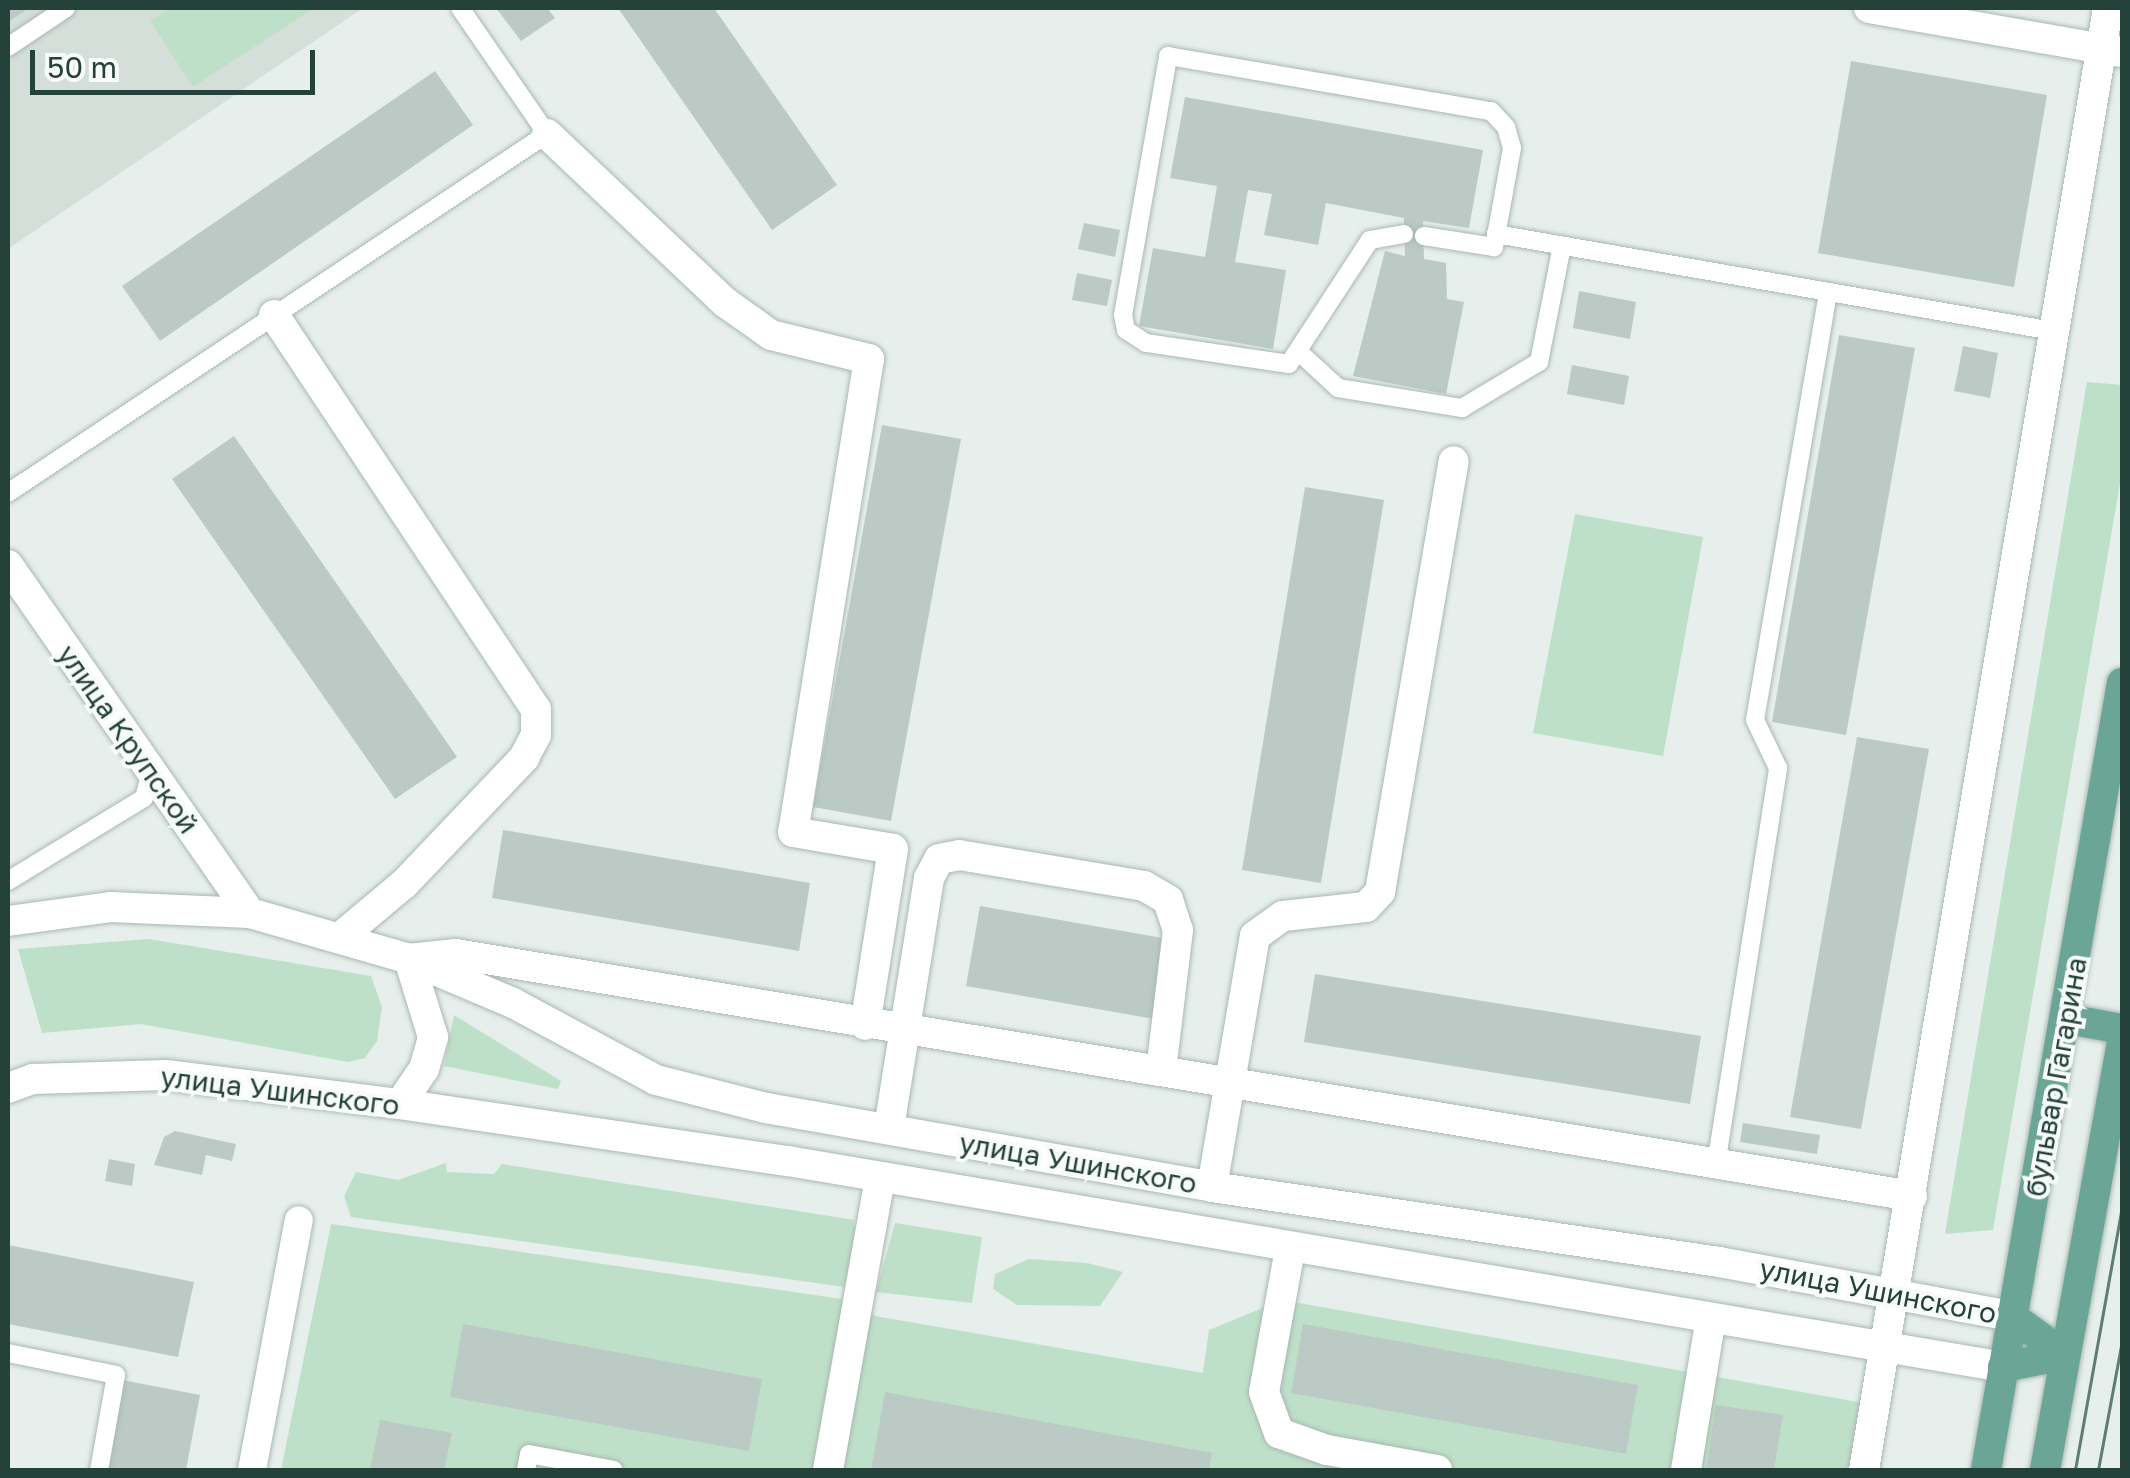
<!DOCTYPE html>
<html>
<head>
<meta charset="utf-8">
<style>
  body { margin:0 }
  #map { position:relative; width:2130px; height:1478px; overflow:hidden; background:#e6efeb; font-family:"Golos Text",sans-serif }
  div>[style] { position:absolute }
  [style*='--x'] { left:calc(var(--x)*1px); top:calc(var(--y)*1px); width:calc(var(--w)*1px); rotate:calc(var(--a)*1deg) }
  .built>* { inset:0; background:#d4dfda }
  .green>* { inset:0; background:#bfe0c8 }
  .building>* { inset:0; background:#bbcac4 }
  .roads { filter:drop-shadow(0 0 2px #a8b8b2) drop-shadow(0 0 2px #a8b8b2) }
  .service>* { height:18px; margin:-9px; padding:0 9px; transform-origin:9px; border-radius:9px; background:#fff }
  .pedestrian>* { height:28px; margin:-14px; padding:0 14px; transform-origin:14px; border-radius:14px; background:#fff }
  .minor>* { height:30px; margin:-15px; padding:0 15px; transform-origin:15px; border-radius:15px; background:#fff }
  .secondary>* { height:30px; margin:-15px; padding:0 15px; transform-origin:15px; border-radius:15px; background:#fff }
  .primary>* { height:30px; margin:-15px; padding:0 15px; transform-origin:15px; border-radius:15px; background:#6aa596 }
  .tram>* { height:2.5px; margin:-1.25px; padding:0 1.25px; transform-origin:1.25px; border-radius:1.25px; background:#5f7d75 }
  span { translate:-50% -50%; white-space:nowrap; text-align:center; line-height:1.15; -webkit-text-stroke:8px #f7fbf9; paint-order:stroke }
  .street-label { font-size:28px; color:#24423a }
  .frame { position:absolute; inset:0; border:10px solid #24423a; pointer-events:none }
  .scale { position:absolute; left:30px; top:50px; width:285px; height:45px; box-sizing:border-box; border:5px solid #24423a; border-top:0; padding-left:12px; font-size:30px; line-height:35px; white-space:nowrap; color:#24423a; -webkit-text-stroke:8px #f7fbf9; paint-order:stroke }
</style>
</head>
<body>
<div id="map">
  <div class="built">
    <div style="clip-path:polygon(8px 8px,363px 8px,8px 249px)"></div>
  </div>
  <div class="green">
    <div style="clip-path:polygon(170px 8px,314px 8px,193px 87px,150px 21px)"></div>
    <div style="clip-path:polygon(2087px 382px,2122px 385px,2122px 471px,1993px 1230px,1945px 1234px)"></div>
    <div style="clip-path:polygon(1575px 514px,1703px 537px,1663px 756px,1533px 733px)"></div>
    <div style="clip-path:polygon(149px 939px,371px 976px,382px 1007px,377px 1041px,365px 1058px,348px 1062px,141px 1024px,42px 1033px,18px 949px)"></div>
    <div style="clip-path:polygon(454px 1015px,561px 1081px,558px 1089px,444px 1066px)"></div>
    <div style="clip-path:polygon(446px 1163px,447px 1172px,494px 1174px,502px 1164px,854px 1220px,856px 1244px,844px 1287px,351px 1217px,344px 1196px,356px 1172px,398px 1180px)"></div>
    <div style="clip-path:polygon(895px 1223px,982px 1237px,972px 1303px,876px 1292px)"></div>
    <div style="clip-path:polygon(331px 1224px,855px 1301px,875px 1316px,1203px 1373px,1209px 1330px,1282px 1300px,1875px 1405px,1863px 1470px,281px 1470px)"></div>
    <div style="clip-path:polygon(1029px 1259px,1087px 1263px,1123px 1272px,1100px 1306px,1017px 1305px,993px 1289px,995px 1274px)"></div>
  </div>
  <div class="building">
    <div style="clip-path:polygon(8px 8px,29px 8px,8px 22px)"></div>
    <div style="clip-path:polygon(496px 8px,547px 8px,555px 18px,521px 41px)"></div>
    <div style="clip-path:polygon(618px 8px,714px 8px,837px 185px,772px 230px)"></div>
    <div style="clip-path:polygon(1851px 61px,2047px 95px,2014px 287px,1818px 253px)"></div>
    <div style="clip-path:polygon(435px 71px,473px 125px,160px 341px,122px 286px)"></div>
    <div style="clip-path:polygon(1185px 97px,1483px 150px,1469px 228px,1423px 221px,1424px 259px,1446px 263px,1447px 299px,1464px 302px,1446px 394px,1353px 376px,1385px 251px,1405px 256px,1404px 218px,1326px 203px,1318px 245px,1264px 235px,1272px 194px,1248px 190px,1235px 262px,1286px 270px,1273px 349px,1139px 326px,1153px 248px,1205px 257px,1217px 186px,1170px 178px)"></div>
    <div style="clip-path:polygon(1084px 223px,1120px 230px,1115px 257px,1078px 249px)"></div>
    <div style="clip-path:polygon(1077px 273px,1112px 280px,1107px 306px,1072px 300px)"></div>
    <div style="clip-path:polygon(1579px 291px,1636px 302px,1630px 339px,1573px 328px)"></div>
    <div style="clip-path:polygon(1839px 335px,1915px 348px,1846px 735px,1772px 722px)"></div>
    <div style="clip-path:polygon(1963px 346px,1998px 353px,1990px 398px,1954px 391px)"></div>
    <div style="clip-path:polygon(1572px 365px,1629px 376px,1624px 405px,1567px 394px)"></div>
    <div style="clip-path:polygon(882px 425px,961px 439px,891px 821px,813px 807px)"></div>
    <div style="clip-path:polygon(234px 436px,457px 757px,395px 799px,172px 479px)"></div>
    <div style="clip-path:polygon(1305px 487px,1384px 500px,1321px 883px,1242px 870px)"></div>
    <div style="clip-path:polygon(1857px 737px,1929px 749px,1861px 1129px,1790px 1117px)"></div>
    <div style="clip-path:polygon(503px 830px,810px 883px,799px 951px,492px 898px)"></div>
    <div style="clip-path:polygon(980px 906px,1174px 940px,1160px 1020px,966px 986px)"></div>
    <div style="clip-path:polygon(1315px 974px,1701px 1036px,1690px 1104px,1304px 1042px)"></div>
    <div style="clip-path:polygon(1743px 1123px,1820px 1135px,1817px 1154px,1740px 1142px)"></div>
    <div style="clip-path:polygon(175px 1131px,236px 1144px,232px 1161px,206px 1155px,202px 1175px,154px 1165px,164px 1137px)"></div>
    <div style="clip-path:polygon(109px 1159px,135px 1164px,132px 1186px,105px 1181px)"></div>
    <div style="clip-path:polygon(8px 1245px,194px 1282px,178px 1357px,8px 1324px)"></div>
    <div style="clip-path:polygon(463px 1324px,762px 1379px,749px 1451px,450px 1397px)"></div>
    <div style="clip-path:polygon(1303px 1324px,1638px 1385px,1626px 1454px,1291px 1393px)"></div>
    <div style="clip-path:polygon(122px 1380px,200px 1395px,186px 1470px,106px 1470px)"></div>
    <div style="clip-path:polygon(885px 1392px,1212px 1453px,1209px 1470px,871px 1470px)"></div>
    <div style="clip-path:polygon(1716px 1405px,1783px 1415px,1774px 1470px,1706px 1470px)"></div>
    <div style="clip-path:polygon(380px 1420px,452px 1433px,444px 1470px,370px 1470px)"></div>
  </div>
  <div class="roads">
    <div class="service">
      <div style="--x:8;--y:47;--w:70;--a:-33.9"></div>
      <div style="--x:1404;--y:234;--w:35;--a:170"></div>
      <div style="--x:1370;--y:240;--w:148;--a:123.2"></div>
      <div style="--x:1289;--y:364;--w:145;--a:-171.6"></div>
      <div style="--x:1146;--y:343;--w:24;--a:-147"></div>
      <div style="--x:1126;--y:330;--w:15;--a:-101"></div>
      <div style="--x:1123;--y:315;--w:263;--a:-80.1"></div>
      <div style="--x:1168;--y:56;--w:328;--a:9.7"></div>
      <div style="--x:1491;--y:111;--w:22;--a:47"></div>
      <div style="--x:1506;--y:127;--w:22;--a:74"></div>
      <div style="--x:1512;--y:148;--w:101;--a:100.3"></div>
      <div style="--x:1494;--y:247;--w:71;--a:-171.1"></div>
      <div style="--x:1496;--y:234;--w:565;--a:9.88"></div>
      <div style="--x:1299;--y:352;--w:53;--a:42.7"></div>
      <div style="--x:1338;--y:388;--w:126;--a:9.2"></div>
      <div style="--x:1462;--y:408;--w:90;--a:-30.9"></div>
      <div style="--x:1539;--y:362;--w:118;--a:-78.8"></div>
      <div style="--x:8;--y:493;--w:648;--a:-33.67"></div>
      <div style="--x:547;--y:134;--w:153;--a:-124.6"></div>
      <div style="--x:8;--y:881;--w:159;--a:-31.4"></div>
      <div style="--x:144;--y:798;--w:27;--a:-75"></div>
      <div style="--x:1716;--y:1165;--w:402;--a:-81.1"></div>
      <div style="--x:1778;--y:768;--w:53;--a:-115.6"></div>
      <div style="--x:1755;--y:720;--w:432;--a:-80.3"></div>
      <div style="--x:8;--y:1353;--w:110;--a:11.5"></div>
      <div style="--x:116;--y:1375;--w:97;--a:100.1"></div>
      <div style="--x:526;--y:1470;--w:16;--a:-79"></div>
      <div style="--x:529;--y:1454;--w:86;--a:10.7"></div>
    </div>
    <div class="pedestrian">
      <div style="--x:252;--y:1470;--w:254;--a:-79.4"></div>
    </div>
    <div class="minor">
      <div style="--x:1869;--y:8;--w:257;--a:9.9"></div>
      <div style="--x:547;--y:134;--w:246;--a:43.4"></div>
      <div style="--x:726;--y:303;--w:55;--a:35.4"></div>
      <div style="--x:771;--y:335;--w:101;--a:13.8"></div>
      <div style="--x:869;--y:359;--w:479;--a:99.1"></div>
      <div style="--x:793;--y:832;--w:101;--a:9.6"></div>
      <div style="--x:893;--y:849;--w:178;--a:99"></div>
      <div style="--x:274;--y:315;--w:473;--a:56.4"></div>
      <div style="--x:536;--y:709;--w:26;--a:90"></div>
      <div style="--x:536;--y:735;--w:26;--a:118"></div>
      <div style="--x:524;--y:758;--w:173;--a:133.6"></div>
      <div style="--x:405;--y:883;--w:81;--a:140"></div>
      <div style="--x:8;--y:565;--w:424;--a:55.2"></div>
      <div style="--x:409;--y:959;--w:47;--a:-6.1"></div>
      <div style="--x:456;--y:954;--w:1476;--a:9.44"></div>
      <div style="--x:889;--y:1128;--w:253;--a:-80.9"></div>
      <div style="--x:929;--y:878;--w:21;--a:-62"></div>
      <div style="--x:939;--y:859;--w:20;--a:-11"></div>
      <div style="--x:959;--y:855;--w:188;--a:9.5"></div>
      <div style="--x:1144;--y:886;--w:28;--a:30"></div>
      <div style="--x:1168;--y:900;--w:32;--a:72"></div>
      <div style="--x:1178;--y:930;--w:142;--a:96.9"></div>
      <div style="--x:1212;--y:1187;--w:255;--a:-80.3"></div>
      <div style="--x:1255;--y:936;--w:34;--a:-36"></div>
      <div style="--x:1283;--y:916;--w:83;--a:-6.2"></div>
      <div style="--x:1366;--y:907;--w:21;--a:-47"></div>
      <div style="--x:1380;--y:892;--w:437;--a:-80.3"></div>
      <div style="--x:1290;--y:1249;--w:145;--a:100.3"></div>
      <div style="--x:1264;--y:1392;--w:44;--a:69.9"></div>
      <div style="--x:1279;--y:1433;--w:51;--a:19.5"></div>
      <div style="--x:1327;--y:1450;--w:112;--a:10.3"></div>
      <div style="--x:828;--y:1470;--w:297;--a:-79.9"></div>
      <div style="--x:1686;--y:1470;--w:154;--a:-80.7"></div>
      <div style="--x:1864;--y:1470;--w:1482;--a:-80.52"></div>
    </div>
    <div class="secondary">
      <div style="--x:8;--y:921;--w:103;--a:-7.8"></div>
      <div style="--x:110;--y:907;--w:140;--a:2.5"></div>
      <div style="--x:250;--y:913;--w:166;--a:16.1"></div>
      <div style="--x:409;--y:959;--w:113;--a:22.9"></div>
      <div style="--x:513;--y:1003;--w:162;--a:28.3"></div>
      <div style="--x:656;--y:1080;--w:114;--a:14.3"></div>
      <div style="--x:766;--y:1108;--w:453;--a:10"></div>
      <div style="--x:1212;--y:1187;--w:513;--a:8.41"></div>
      <div style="--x:1719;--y:1262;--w:297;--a:10.5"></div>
      <div style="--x:8;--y:1088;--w:27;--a:-20"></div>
      <div style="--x:33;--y:1079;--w:133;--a:-1.7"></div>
      <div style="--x:166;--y:1075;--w:236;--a:7.1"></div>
      <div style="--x:400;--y:1104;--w:392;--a:8.4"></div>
      <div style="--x:788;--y:1161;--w:1232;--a:9.62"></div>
      <div style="--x:400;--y:1104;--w:42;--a:-55.6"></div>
      <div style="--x:424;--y:1069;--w:33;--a:-74"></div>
      <div style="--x:433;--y:1037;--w:82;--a:-107.1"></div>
    </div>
    <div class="primary">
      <div style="--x:2067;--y:1019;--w:56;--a:10.3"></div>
      <div style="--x:2011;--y:1316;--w:67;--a:35.8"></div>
      <div style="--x:2003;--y:1367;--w:63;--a:-11"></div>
      <div style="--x:1986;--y:1470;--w:799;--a:-80.2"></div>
      <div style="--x:2045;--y:1470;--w:434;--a:-79.8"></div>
    </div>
  </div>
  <div class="tram">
    <div style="--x:2075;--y:1470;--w:268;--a:-79.9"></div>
    <div style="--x:2098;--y:1470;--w:132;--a:-79.5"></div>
  </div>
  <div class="street-label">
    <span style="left:128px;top:739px;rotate:55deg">улица Крупской</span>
    <span style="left:2056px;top:1077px;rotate:-80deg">бульвар Гагарина</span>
    <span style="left:280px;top:1091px;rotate:7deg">улица Ушинского</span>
    <span style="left:1078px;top:1163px;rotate:10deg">улица Ушинского</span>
    <span style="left:1878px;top:1291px;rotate:11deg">улица Ушинского</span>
  </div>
  <div class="frame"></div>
  <div class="scale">50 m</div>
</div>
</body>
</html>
